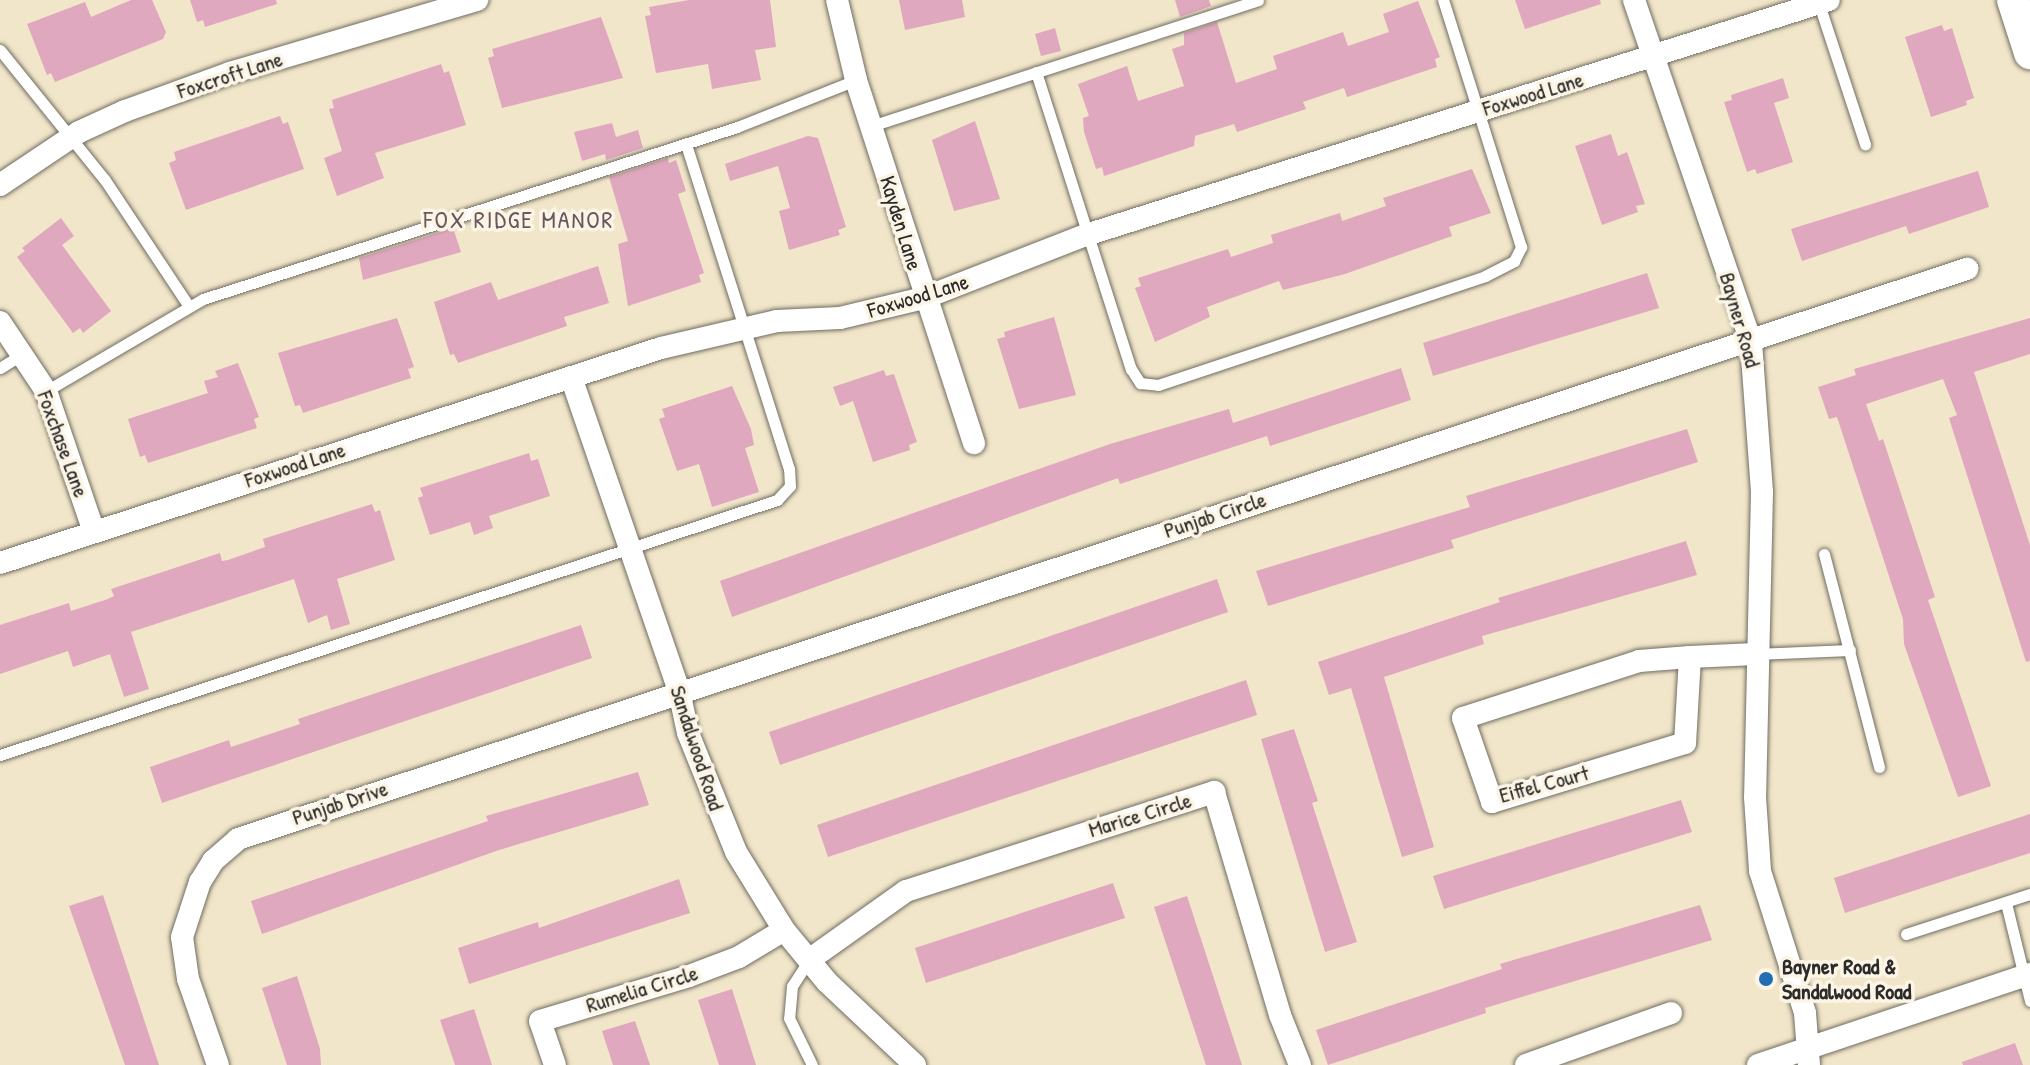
<!DOCTYPE html>
<html>
<head>
<meta charset="utf-8">
<style>
  body { margin:0 }
  #map { position:relative; width:2030px; height:1065px; overflow:hidden; background:#f1e6c9; font-family:"Patrick Hand",sans-serif }
  div>[style] { position:absolute }
  [style*='--x'] { left:calc(var(--x)*1px); top:calc(var(--y)*1px); width:calc(var(--w)*1px); rotate:calc(var(--a)*1deg) }
  .building>* { inset:0; background:#e0a8be }
  .roads { filter:drop-shadow(0 0 2px #706c62) drop-shadow(0 0 2px #706c62) }
  .lane>* { height:11px; margin:-5.5px; padding:0 5.5px; transform-origin:5.5px; border-radius:5.5px; background:#fff }
  .street>* { height:22px; margin:-11px; padding:0 11px; transform-origin:11px; border-radius:11px; background:#fff }
  .secondary>* { height:32px; margin:-16px; padding:0 16px; transform-origin:16px; border-radius:16px; background:#fff }
  .dots>* { width:22px; height:22px; translate:-50% -50%; box-sizing:border-box; border:4px solid #fcf5e5; border-radius:50% }
  span { translate:-50% -50%; white-space:nowrap; text-align:center; line-height:1.15; -webkit-text-stroke:7px #fcf5e5; paint-order:stroke }
  .street-label { font-size:22px; color:#2b2b2b }
  .poi-label { font-size:22px; color:#2b2b2b; font-weight:700 }
  .left { translate:0 -50%; text-align:left }
  .neighbourhood-label { font-size:24px; color:#6a575e; letter-spacing:2px }
</style>
</head>
<body>
<div id="map">
  <div class="building">
    <div style="clip-path:polygon(131px 0,152px 0,166px 32px,163px 39px,55px 82px,51px 73px,47px 75px,27px 24px,85px 2px,91px 17px)"></div>
    <div style="clip-path:polygon(190px 0,276px 0,277px 4px,205px 27px,203px 20px,197px 22px)"></div>
    <div style="clip-path:polygon(689px 0,770px 0,776px 47px,755px 50px,761px 80px,712px 89px,708px 64px,656px 73px,645px 16px,651px 15px,649px 7px)"></div>
    <div style="clip-path:polygon(899px 0,962px 0,965px 17px,905px 30px)"></div>
    <div style="clip-path:polygon(1175px 0,1209px 0,1211px 6px,1180px 17px)"></div>
    <div style="clip-path:polygon(1515px 0,1600px 0,1601px 4px,1525px 29px)"></div>
    <div style="clip-path:polygon(1418px 1px,1440px 57px,1435px 59px,1437px 67px,1347px 97px,1344px 88px,1303px 102px,1306px 109px,1237px 132px,1234px 124px,1195px 136px,1194px 146px,1104px 176px,1102px 167px,1096px 169px,1084px 132px,1083px 118px,1089px 116px,1078px 84px,1127px 66px,1138px 101px,1184px 86px,1172px 49px,1184px 45px,1184px 33px,1217px 22px,1236px 83px,1277px 69px,1273px 56px,1343px 32px,1348px 46px,1389px 32px,1383px 14px)"></div>
    <div style="clip-path:polygon(601px 17px,623px 78px,502px 108px,488px 58px,494px 56px,492px 49px)"></div>
    <div style="clip-path:polygon(1942px 25px,1944px 31px,1952px 28px,1974px 98px,1966px 101px,1967px 105px,1931px 117px,1905px 37px)"></div>
    <div style="clip-path:polygon(1055px 28px,1061px 51px,1041px 56px,1035px 34px)"></div>
    <div style="clip-path:polygon(441px 64px,444px 73px,449px 71px,466px 125px,375px 153px,384px 178px,337px 196px,324px 158px,342px 151px,329px 109px,334px 108px,332px 100px)"></div>
    <div style="clip-path:polygon(1783px 78px,1789px 98px,1774px 103px,1793px 162px,1757px 174px,1755px 169px,1747px 172px,1724px 102px,1732px 100px,1731px 95px)"></div>
    <div style="clip-path:polygon(280px 116px,283px 124px,288px 122px,304px 169px,186px 210px,169px 163px,176px 160px,174px 152px)"></div>
    <div style="clip-path:polygon(975px 121px,1000px 199px,954px 211px,932px 140px)"></div>
    <div style="clip-path:polygon(612px 123px,616px 137px,638px 130px,643px 148px,606px 160px,605px 154px,582px 161px,574px 132px)"></div>
    <div style="clip-path:polygon(1611px 134px,1618px 156px,1627px 152px,1645px 204px,1636px 206px,1638px 212px,1602px 225px,1575px 146px)"></div>
    <div style="clip-path:polygon(808px 136px,818px 138px,846px 227px,838px 230px,840px 235px,789px 250px,779px 211px,790px 208px,778px 166px,730px 181px,725px 164px)"></div>
    <div style="clip-path:polygon(668px 158px,669px 163px,676px 160px,686px 191px,678px 194px,704px 273px,699px 275px,701px 282px,628px 306px,618px 244px,628px 241px,609px 177px)"></div>
    <div style="clip-path:polygon(1472px 169px,1491px 213px,1449px 227px,1452px 236px,1345px 274px,1283px 290px,1279px 281px,1207px 307px,1210px 317px,1155px 342px,1135px 288px,1141px 286px,1138px 278px,1228px 249px,1231px 257px,1273px 243px,1271px 235px,1340px 213px,1342px 221px,1386px 206px,1383px 198px)"></div>
    <div style="clip-path:polygon(1978px 171px,1989px 207px,1909px 234px,1906px 226px,1802px 261px,1791px 229px)"></div>
    <div style="clip-path:polygon(61px 218px,74px 236px,62px 245px,111px 311px,83px 333px,80px 328px,73px 333px,17px 257px,25px 251px,22px 248px)"></div>
    <div style="clip-path:polygon(453px 228px,461px 252px,363px 280px,359px 258px)"></div>
    <div style="clip-path:polygon(598px 266px,609px 303px,564px 317px,567px 326px,458px 363px,454px 354px,450px 355px,434px 302px,491px 282px,498px 300px)"></div>
    <div style="clip-path:polygon(1647px 273px,1659px 308px,1433px 376px,1423px 343px)"></div>
    <div style="clip-path:polygon(1054px 317px,1076px 395px,1019px 409px,997px 339px,1005px 337px,1004px 332px)"></div>
    <div style="clip-path:polygon(397px 318px,414px 367px,408px 369px,411px 378px,303px 413px,300px 405px,295px 406px,278px 353px)"></div>
    <div style="clip-path:polygon(2030px 318px,2030px 354px,1974px 372px,2030px 545px,2030px 661px,2026px 662px,1949px 418px,1957px 415px,1943px 379px,1866px 404px,1879px 441px,1883px 439px,1935px 597px,1928px 600px,1991px 786px,1958px 797px,1904px 644px,1903px 619px,1837px 417px,1829px 419px,1818px 387px,1856px 375px,1854px 369px)"></div>
    <div style="clip-path:polygon(238px 363px,259px 417px,254px 419px,257px 428px,148px 463px,145px 455px,140px 457px,128px 419px,208px 393px,204px 381px,218px 377px,215px 371px)"></div>
    <div style="clip-path:polygon(1401px 368px,1411px 400px,1270px 446px,1267px 436px,1120px 484px,1118px 478px,732px 617px,720px 581px,1110px 444px,1229px 409px,1233px 423px)"></div>
    <div style="clip-path:polygon(884px 370px,886px 376px,894px 374px,917px 442px,909px 445px,910px 450px,873px 462px,853px 401px,840px 406px,833px 387px)"></div>
    <div style="clip-path:polygon(732px 386px,751px 429px,754px 445px,745px 448px,759px 492px,712px 507px,699px 464px,677px 471px,659px 419px,665px 417px,662px 409px)"></div>
    <div style="clip-path:polygon(1687px 429px,1698px 462px,1451px 540px,1454px 548px,1268px 606px,1256px 571px,1470px 507px,1466px 496px)"></div>
    <div style="clip-path:polygon(529px 453px,531px 461px,538px 459px,550px 496px,489px 516px,493px 528px,474px 535px,470px 522px,430px 535px,418px 498px,423px 496px,420px 488px)"></div>
    <div style="clip-path:polygon(372px 504px,375px 512px,380px 510px,395px 560px,337px 579px,350px 624px,331px 630px,327px 615px,308px 623px,294px 579px,131px 632px,149px 689px,124px 697px,110px 654px,73px 667px,68px 651px,0 674px,0 625px,69px 603px,71px 611px,108px 599px,114px 596px,111px 589px,220px 553px,222px 561px,228px 560px,265px 547px,263px 539px)"></div>
    <div style="clip-path:polygon(1686px 541px,1697px 575px,1482px 636px,1484px 644px,1384px 677px,1434px 847px,1402px 857px,1351px 688px,1329px 695px,1318px 662px,1500px 602px,1498px 598px)"></div>
    <div style="clip-path:polygon(1217px 579px,1228px 612px,780px 765px,769px 732px)"></div>
    <div style="clip-path:polygon(581px 625px,592px 658px,162px 803px,150px 767px,229px 740px,231px 747px,300px 724px,298px 719px)"></div>
    <div style="clip-path:polygon(1246px 680px,1257px 715px,828px 857px,817px 825px)"></div>
    <div style="clip-path:polygon(1294px 729px,1318px 801px,1312px 803px,1357px 942px,1325px 952px,1261px 739px)"></div>
    <div style="clip-path:polygon(638px 772px,649px 805px,499px 850px,262px 934px,251px 901px,488px 821px,486px 816px)"></div>
    <div style="clip-path:polygon(1681px 800px,1692px 832px,1444px 909px,1433px 876px)"></div>
    <div style="clip-path:polygon(2030px 814px,2030px 853px,1845px 913px,1834px 878px)"></div>
    <div style="clip-path:polygon(679px 879px,690px 913px,469px 984px,458px 948px,538px 922px,539px 928px)"></div>
    <div style="clip-path:polygon(1113px 883px,1125px 918px,926px 983px,915px 948px)"></div>
    <div style="clip-path:polygon(103px 895px,159px 1065px,125px 1065px,69px 906px)"></div>
    <div style="clip-path:polygon(1187px 896px,1242px 1065px,1206px 1065px,1154px 907px)"></div>
    <div style="clip-path:polygon(1700px 905px,1712px 940px,1485px 1008px,1486px 1013px,1328px 1065px,1316px 1030px,1502px 969px,1500px 964px)"></div>
    <div style="clip-path:polygon(297px 976px,320px 1049px,321px 1065px,287px 1065px,262px 988px)"></div>
    <div style="clip-path:polygon(732px 989px,756px 1065px,719px 1065px,698px 1000px)"></div>
    <div style="clip-path:polygon(474px 1009px,492px 1065px,455px 1065px,440px 1020px)"></div>
    <div style="clip-path:polygon(635px 1021px,650px 1065px,613px 1065px,602px 1031px)"></div>
    <div style="clip-path:polygon(2015px 1043px,2023px 1065px,1963px 1065px,1962px 1062px)"></div>
  </div>
  <div class="roads">
    <div class="lane">
      <div style="--x:1818;--y:1;--w:151;--a:71.8"></div>
      <div style="--x:0;--y:50;--w:167;--a:51.1"></div>
      <div style="--x:105;--y:180;--w:150;--a:56.4"></div>
      <div style="--x:1036;--y:72;--w:312;--a:72.3"></div>
      <div style="--x:1131;--y:369;--w:17;--a:57"></div>
      <div style="--x:1140;--y:383;--w:18;--a:6"></div>
      <div style="--x:1158;--y:385;--w:345;--a:-18.4"></div>
      <div style="--x:1485;--y:276;--w:33;--a:-27"></div>
      <div style="--x:1514;--y:261;--w:16;--a:-63"></div>
      <div style="--x:1521;--y:247;--w:259;--a:-107.5"></div>
      <div style="--x:871;--y:126;--w:407;--a:-18"></div>
      <div style="--x:0;--y:368;--w:26;--a:-32"></div>
      <div style="--x:46;--y:391;--w:182;--a:-30.4"></div>
      <div style="--x:203;--y:299;--w:561;--a:-17.85"></div>
      <div style="--x:737;--y:127;--w:128;--a:-21.6"></div>
      <div style="--x:1824;--y:554;--w:220;--a:75.5"></div>
      <div style="--x:1755;--y:654;--w:95;--a:-2.4"></div>
      <div style="--x:0;--y:755;--w:818;--a:-18.17"></div>
      <div style="--x:777;--y:500;--w:19;--a:-47"></div>
      <div style="--x:790;--y:486;--w:17;--a:-93"></div>
      <div style="--x:789;--y:469;--w:341;--a:-107.6"></div>
      <div style="--x:2006;--y:903;--w:101;--a:76.2"></div>
      <div style="--x:1906;--y:934;--w:130;--a:-17.9"></div>
      <div style="--x:809;--y:960;--w:31;--a:123"></div>
      <div style="--x:792;--y:986;--w:32;--a:95"></div>
      <div style="--x:789;--y:1018;--w:52;--a:63.9"></div>
    </div>
    <div class="street">
      <div style="--x:837;--y:0;--w:82;--a:76.6"></div>
      <div style="--x:856;--y:80;--w:382;--a:72"></div>
      <div style="--x:1634;--y:0;--w:361;--a:71.1"></div>
      <div style="--x:1751;--y:342;--w:150;--a:85.8"></div>
      <div style="--x:1762;--y:492;--w:305;--a:91.3"></div>
      <div style="--x:1755;--y:797;--w:74;--a:86.1"></div>
      <div style="--x:1760;--y:871;--w:149;--a:72.4"></div>
      <div style="--x:1805;--y:1013;--w:52;--a:85.6"></div>
      <div style="--x:0;--y:185;--w:95;--a:-33.9"></div>
      <div style="--x:79;--y:132;--w:51;--a:-24.5"></div>
      <div style="--x:125;--y:111;--w:112;--a:-19.9"></div>
      <div style="--x:230;--y:73;--w:258;--a:-16.5"></div>
      <div style="--x:0;--y:322;--w:83;--a:56.3"></div>
      <div style="--x:46;--y:391;--w:146;--a:71.2"></div>
      <div style="--x:571;--y:377;--w:332;--a:71"></div>
      <div style="--x:679;--y:691;--w:43;--a:77.9"></div>
      <div style="--x:688;--y:733;--w:128;--a:68"></div>
      <div style="--x:736;--y:852;--w:92;--a:58.4"></div>
      <div style="--x:784;--y:930;--w:67;--a:50.4"></div>
      <div style="--x:827;--y:982;--w:121;--a:43.3"></div>
      <div style="--x:0;--y:563;--w:695;--a:-18.02"></div>
      <div style="--x:661;--y:348;--w:119;--a:-13.1"></div>
      <div style="--x:777;--y:321;--w:63;--a:-2.7"></div>
      <div style="--x:840;--y:318;--w:86;--a:-13.4"></div>
      <div style="--x:924;--y:298;--w:174;--a:-21.3"></div>
      <div style="--x:1086;--y:235;--w:779;--a:-17.55"></div>
      <div style="--x:1690;--y:657;--w:86;--a:93.3"></div>
      <div style="--x:1685;--y:743;--w:202;--a:163"></div>
      <div style="--x:1492;--y:802;--w:89;--a:-109"></div>
      <div style="--x:1463;--y:718;--w:185;--a:-17.9"></div>
      <div style="--x:1639;--y:661;--w:51;--a:-4.5"></div>
      <div style="--x:1690;--y:657;--w:65;--a:-2.6"></div>
      <div style="--x:809;--y:960;--w:119;--a:-35.4"></div>
      <div style="--x:906;--y:891;--w:324;--a:-17.8"></div>
      <div style="--x:1214;--y:792;--w:233;--a:73.5"></div>
      <div style="--x:1280;--y:1015;--w:54;--a:68.2"></div>
      <div style="--x:218;--y:1065;--w:91;--a:-109.2"></div>
      <div style="--x:188;--y:979;--w:42;--a:-98.1"></div>
      <div style="--x:182;--y:937;--w:58;--a:-71.9"></div>
      <div style="--x:200;--y:882;--w:25;--a:-58"></div>
      <div style="--x:213;--y:861;--w:33;--a:-41"></div>
      <div style="--x:238;--y:839;--w:1821;--a:-18.25"></div>
      <div style="--x:555;--y:1065;--w:46;--a:-108.8"></div>
      <div style="--x:540;--y:1021;--w:156;--a:-16.8"></div>
      <div style="--x:689;--y:976;--w:53;--a:-20.8"></div>
      <div style="--x:739;--y:957;--w:52;--a:-31"></div>
      <div style="--x:1526;--y:1065;--w:154;--a:-19.7"></div>
      <div style="--x:1758;--y:1065;--w:287;--a:-18.5"></div>
    </div>
    <div class="secondary">
      <div style="--x:2013;--y:0;--w:56;--a:72.2"></div>
    </div>
  </div>
  <div class="dots">
    <div style="left:1766px;top:979px;background:#1f6fb2"></div>
  </div>
  <div class="street-label">
    <span style="left:230px;top:75px;rotate:-18deg">Foxcroft Lane</span>
    <span style="left:1533px;top:94px;rotate:-17deg">Foxwood Lane</span>
    <span style="left:901px;top:223px;rotate:73deg">Kayden Lane</span>
    <span style="left:918px;top:296px;rotate:-17deg">Foxwood Lane</span>
    <span style="left:1740px;top:320px;rotate:74deg">Bayner Road</span>
    <span style="left:63px;top:444px;rotate:70deg">Foxchase Lane</span>
    <span style="left:295px;top:465px;rotate:-18deg">Foxwood Lane</span>
    <span style="left:1215px;top:515px;rotate:-18deg">Punjab Circle</span>
    <span style="left:697px;top:748px;rotate:72deg">Sandalwood Road</span>
    <span style="left:1544px;top:784px;rotate:-15deg">Eiffel Court</span>
    <span style="left:340px;top:803px;rotate:-18deg">Punjab Drive</span>
    <span style="left:1140px;top:815px;rotate:-17deg">Marice Circle</span>
    <span style="left:642px;top:989px;rotate:-17deg">Rumelia Circle</span>
  </div>
  <div class="poi-label">
    <span class="left" style="left:1782px;top:979px">Bayner Road &amp;<br>Sandalwood Road</span>
  </div>
  <div class="neighbourhood-label">
    <span style="left:519px;top:220px">FOX RIDGE MANOR</span>
  </div>
</div>
</body>
</html>
